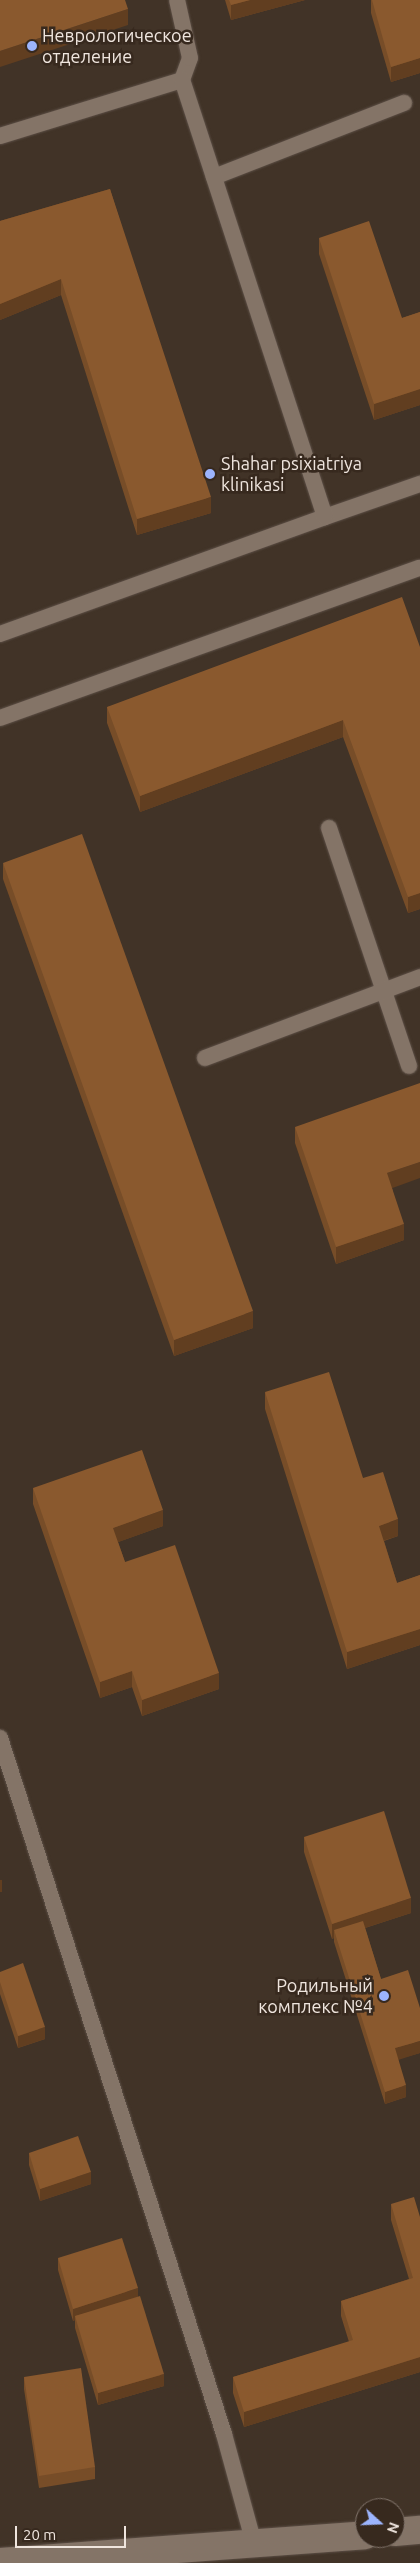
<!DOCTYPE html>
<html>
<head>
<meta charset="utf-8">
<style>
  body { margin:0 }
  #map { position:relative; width:420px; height:2563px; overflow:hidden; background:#413327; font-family:Ubuntu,sans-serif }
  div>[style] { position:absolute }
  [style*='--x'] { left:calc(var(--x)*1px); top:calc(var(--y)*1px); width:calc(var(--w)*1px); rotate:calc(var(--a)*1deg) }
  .roads { filter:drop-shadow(0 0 1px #5c4f46) drop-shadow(0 0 1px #5c4f46) }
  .lane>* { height:16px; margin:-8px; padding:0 8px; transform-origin:8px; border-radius:8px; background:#847467 }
  .secondary>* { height:28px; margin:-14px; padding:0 14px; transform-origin:14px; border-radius:14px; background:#847467 }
  .wall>* { inset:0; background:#774d28 }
  .shaded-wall>* { inset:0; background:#613e20 }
  .building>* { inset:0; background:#8a592e }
  .dots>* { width:14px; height:14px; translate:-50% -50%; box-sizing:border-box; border:2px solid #37291e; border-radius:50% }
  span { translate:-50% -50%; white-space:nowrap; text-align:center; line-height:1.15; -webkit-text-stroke:5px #37291e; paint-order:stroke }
  .poi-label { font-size:18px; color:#efe5de }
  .left { translate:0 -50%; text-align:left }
  .right { translate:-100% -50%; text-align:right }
  .north { position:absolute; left:355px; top:2498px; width:50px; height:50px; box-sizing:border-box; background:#37291e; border:1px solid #81746b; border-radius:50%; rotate:110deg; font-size:14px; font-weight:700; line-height:20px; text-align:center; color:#efe5de }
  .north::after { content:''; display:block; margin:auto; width:18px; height:22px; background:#9cb4fd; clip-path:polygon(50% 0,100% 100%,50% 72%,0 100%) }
  .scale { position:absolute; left:15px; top:2526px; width:111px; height:22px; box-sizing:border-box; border:2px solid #efe5de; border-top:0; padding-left:6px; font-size:15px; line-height:18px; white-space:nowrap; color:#efe5de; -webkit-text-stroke:4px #37291e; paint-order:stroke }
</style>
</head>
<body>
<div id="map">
  <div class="roads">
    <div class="lane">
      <div style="--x:0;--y:136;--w:190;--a:-17.1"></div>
      <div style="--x:182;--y:80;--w:23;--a:-70"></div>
      <div style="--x:190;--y:58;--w:59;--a:-102.6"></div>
      <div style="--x:214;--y:177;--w:204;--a:-21.3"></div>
      <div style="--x:325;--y:517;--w:101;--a:-19.2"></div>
      <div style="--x:0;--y:634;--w:345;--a:-19.8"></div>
      <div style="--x:325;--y:517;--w:460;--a:-108.1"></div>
      <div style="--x:0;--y:718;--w:446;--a:-19.7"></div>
      <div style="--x:329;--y:828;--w:251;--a:71.4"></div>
      <div style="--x:205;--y:1058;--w:230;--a:-20.6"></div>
      <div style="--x:0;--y:1738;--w:731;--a:72.16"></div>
      <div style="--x:224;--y:2434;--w:114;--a:74.7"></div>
    </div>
    <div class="secondary">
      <div style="--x:395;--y:2532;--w:25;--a:-5"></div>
      <div style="--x:0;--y:2562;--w:366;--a:-4.2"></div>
    </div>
  </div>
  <div class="wall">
    <div style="clip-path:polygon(225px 0,305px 0,231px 20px)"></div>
    <div style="clip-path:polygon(371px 0,420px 0,420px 73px,391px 82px,371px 13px)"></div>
    <div style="clip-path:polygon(110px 189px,211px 513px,137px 535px,61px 295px,0 320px,0 221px)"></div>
    <div style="clip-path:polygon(319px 238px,402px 318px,420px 312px,420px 405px,374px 420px,319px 254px)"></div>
    <div style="clip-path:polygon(420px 647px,420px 909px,408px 913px,343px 737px,140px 812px,107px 723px,107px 707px)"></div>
    <div style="clip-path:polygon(3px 863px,253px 1328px,174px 1356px,3px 879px)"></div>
    <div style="clip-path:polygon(295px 1127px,392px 1188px,404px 1240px,336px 1264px,295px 1143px)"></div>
    <div style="clip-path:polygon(265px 1392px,363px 1478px,398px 1536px,384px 1541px,397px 1583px,420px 1575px,420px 1645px,347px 1669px,265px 1409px)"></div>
    <div style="clip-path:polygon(33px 1488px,163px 1526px,118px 1542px,125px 1562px,219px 1689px,142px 1716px,132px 1687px,100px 1698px,33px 1504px)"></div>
    <div style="clip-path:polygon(304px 1837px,411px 1913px,365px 1928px,381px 1979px,420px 2053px,398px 2059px,406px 2097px,385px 2104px,334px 1942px,334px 1938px,332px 1939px,304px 1852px)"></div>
    <div style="clip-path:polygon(0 1972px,45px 2039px,18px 2048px,0 1994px)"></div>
    <div style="clip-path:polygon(29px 2153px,91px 2184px,40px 2201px,29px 2165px)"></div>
    <div style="clip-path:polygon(391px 2204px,420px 2217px,420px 2372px,244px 2427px,233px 2393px,233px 2377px,349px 2342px,341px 2316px,341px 2301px,409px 2279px,391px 2220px)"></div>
    <div style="clip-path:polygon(58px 2258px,138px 2297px,164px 2386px,98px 2405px,75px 2328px,75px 2320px,73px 2321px,58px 2270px)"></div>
    <div style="clip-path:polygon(24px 2377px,95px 2467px,95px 2479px,39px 2488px,24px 2389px)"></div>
  </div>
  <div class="shaded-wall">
    <div style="clip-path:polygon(250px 0,305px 0,231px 20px,231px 5px)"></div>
    <div style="clip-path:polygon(128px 9px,128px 25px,0 67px,0 51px)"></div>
    <div style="clip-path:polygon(420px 58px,420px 73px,391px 82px,391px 67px)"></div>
    <div style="clip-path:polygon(61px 279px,61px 295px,0 320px,0 304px)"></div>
    <div style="clip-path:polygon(420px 389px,420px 405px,374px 420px,374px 404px)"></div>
    <div style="clip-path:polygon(211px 497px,211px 513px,137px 535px,137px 519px)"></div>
    <div style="clip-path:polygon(343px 720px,343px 737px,140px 812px,140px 796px)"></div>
    <div style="clip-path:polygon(420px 893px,420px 909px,408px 913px,408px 897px)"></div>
    <div style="clip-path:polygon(420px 1162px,420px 1178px,387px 1190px,387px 1173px)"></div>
    <div style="clip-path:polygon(404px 1224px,404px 1240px,336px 1264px,336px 1247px)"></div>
    <div style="clip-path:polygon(253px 1311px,253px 1328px,174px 1356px,174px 1340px)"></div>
    <div style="clip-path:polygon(163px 1510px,163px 1526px,113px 1544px,113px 1528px)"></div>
    <div style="clip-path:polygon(398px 1519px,398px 1536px,379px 1542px,379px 1526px)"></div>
    <div style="clip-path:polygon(420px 1629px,420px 1645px,347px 1669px,347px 1652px)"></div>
    <div style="clip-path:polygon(132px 1671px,132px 1687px,100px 1698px,100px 1682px)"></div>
    <div style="clip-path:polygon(219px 1673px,219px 1689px,142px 1716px,142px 1700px)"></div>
    <div style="clip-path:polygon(0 1880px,2px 1880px,2px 1892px,0 1892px)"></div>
    <div style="clip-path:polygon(411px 1898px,411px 1913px,337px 1937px,334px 1930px,334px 1938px,332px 1939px,332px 1924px)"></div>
    <div style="clip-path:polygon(45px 2027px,45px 2039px,18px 2048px,18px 2036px)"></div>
    <div style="clip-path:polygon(420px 2041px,420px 2053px,395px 2061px,395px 2048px)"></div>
    <div style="clip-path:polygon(406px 2085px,406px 2097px,385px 2104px,385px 2092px)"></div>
    <div style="clip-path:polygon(91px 2172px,91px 2184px,40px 2201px,40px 2189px)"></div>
    <div style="clip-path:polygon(138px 2288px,138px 2300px,75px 2316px,75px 2320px,73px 2321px,73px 2309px)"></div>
    <div style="clip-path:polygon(420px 2357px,420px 2372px,244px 2427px,244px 2412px)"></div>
    <div style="clip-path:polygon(164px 2374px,164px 2386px,98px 2405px,98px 2393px)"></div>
  </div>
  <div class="building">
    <div style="clip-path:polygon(0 0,125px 0,128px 9px,0 51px)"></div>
    <div style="clip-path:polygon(229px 0,250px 0,231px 5px)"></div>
    <div style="clip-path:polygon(372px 0,420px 0,420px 58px,391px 67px)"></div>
    <div style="clip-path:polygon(110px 189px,211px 497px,137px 519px,61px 279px,0 304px,0 221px)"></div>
    <div style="clip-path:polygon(369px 221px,402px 318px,420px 312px,420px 389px,374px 404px,319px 238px)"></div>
    <div style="clip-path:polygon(402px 597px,420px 647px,420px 893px,408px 897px,343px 720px,140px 796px,107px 707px)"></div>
    <div style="clip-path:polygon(82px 834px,253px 1311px,174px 1340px,3px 863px)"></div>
    <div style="clip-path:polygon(420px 1083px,420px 1162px,387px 1173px,404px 1224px,336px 1247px,295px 1127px)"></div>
    <div style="clip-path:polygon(329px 1372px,363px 1478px,383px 1472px,398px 1519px,379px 1526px,397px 1583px,420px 1575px,420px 1629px,347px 1652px,265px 1392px)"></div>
    <div style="clip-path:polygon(142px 1450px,163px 1510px,113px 1528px,125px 1562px,175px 1545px,219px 1673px,142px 1700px,132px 1671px,100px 1682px,33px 1488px)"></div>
    <div style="clip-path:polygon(384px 1811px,411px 1898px,332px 1924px,304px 1837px)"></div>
    <div style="clip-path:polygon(363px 1921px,381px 1979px,408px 1970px,420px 2008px,420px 2041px,395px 2048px,406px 2085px,385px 2092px,334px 1930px)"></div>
    <div style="clip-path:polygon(23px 1963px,45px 2027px,18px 2036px,0 1982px,0 1972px)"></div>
    <div style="clip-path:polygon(78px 2136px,91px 2172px,40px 2189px,29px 2153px)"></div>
    <div style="clip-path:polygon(414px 2197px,420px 2217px,420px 2357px,244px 2412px,233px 2377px,353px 2340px,341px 2301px,413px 2278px,391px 2204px)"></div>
    <div style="clip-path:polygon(122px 2238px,138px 2288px,73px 2309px,58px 2258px)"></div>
    <div style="clip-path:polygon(140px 2296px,164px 2374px,98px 2393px,75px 2316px)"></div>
    <div style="clip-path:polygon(81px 2368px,95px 2467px,39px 2476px,24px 2377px)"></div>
  </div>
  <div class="dots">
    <div style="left:32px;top:46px;background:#9cb4fd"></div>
    <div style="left:210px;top:474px;background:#9cb4fd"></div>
    <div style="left:384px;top:1996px;background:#9cb4fd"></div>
  </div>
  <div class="poi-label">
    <span class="left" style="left:42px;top:46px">Неврологическое<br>отделение</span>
    <span class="left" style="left:221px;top:474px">Shahar psixiatriya<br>klinikasi</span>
    <span class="right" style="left:373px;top:1996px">Родильный<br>комплекс №4</span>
  </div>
  <div class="north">N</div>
  <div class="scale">20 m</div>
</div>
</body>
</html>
